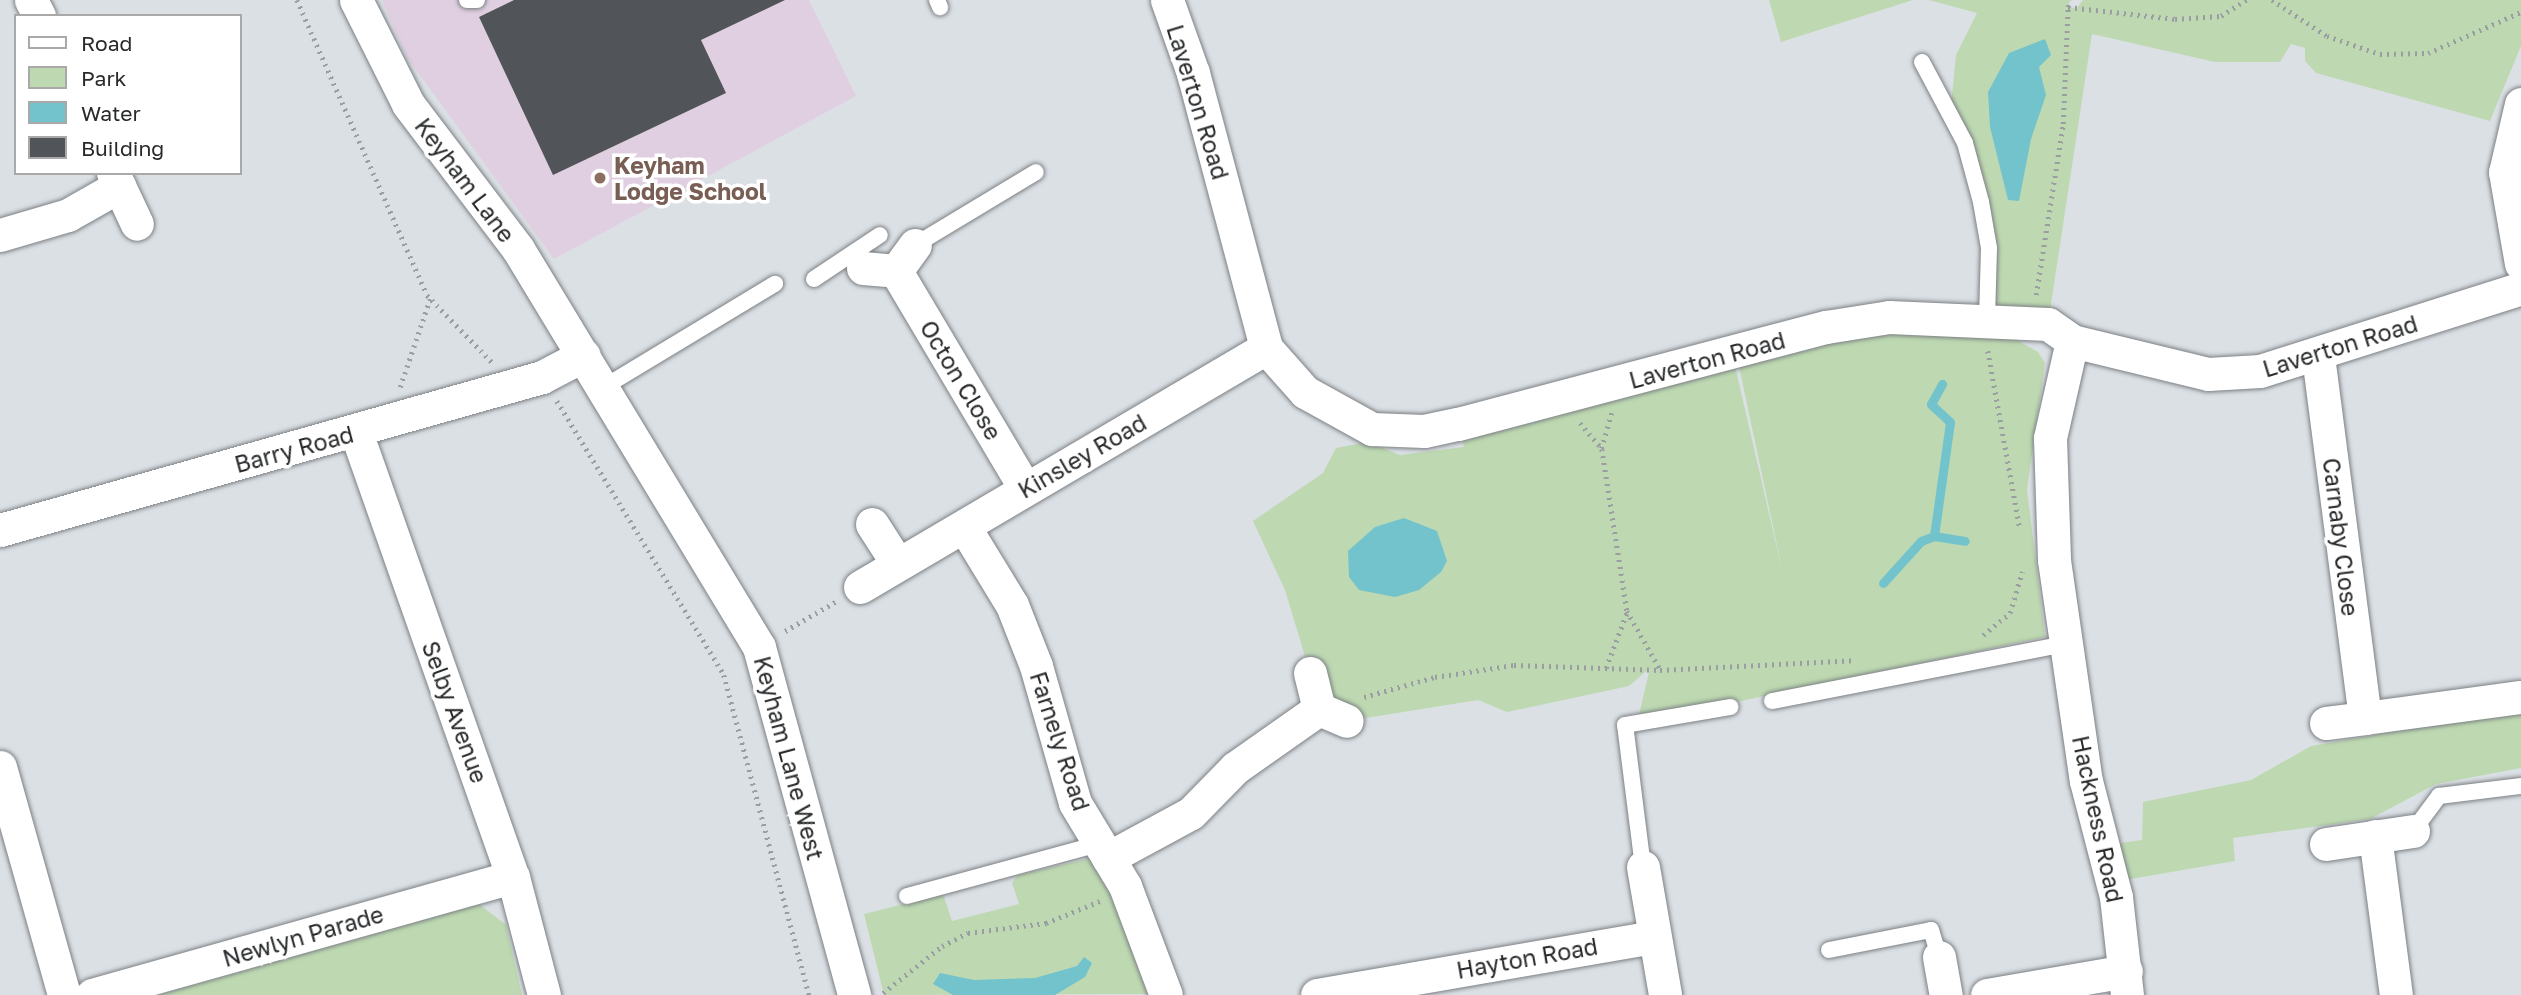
<!DOCTYPE html>
<html>
<head>
<meta charset="utf-8">
<style>
  body { margin:0 }
  #map { position:relative; width:2521px; height:995px; overflow:hidden; background:#dbe0e5; font-family:"Golos Text",sans-serif }
  div>[style] { position:absolute }
  [style*='--x'] { left:calc(var(--x)*1px); top:calc(var(--y)*1px); width:calc(var(--w)*1px); rotate:calc(var(--a)*1deg) }
  .education>* { inset:0; background:#e0cfe0 }
  .green>* { inset:0; background:#bed9b1 }
  .water>* { inset:0; background:#73c3cd }
  .stream>* { height:9px; margin:-4.5px; padding:0 4.5px; transform-origin:4.5px; border-radius:4.5px; background:#73c3cd }
  .building>* { inset:0; background:#515559 }
  .path>* { height:4.5px; margin-top:-2.25px; transform-origin:0; background:repeating-linear-gradient(90deg,#9a9da1 0 2px,transparent 0 7px) }
  .roads { filter:drop-shadow(0 0 2px #7c8084) drop-shadow(0 0 2px #7c8084) }
  .service>* { height:16px; margin:-8px; padding:0 8px; transform-origin:8px; border-radius:8px; background:#fff }
  .minor>* { height:33px; margin:-16.5px; padding:0 16.5px; transform-origin:16.5px; border-radius:16.5px; background:#fff }
  .dots>* { width:19px; height:19px; translate:-50% -50%; box-sizing:border-box; border:4px solid #fff; border-radius:50% }
  span { translate:-50% -50%; white-space:nowrap; text-align:center; line-height:1.15; -webkit-text-stroke:7px #fff; paint-order:stroke }
  .street-label { font-size:23px; color:#27292b }
  .education-label { font-size:23px; color:#785e54; font-weight:700 }
  .left { translate:0 -50%; text-align:left }
  .legend { position:absolute; left:14px; top:14px; width:228px; height:161px; box-sizing:border-box; background:#fff; border:2px solid #a9a9aa; margin:0; padding:9px 12px; list-style:none; font-size:21px; color:#27292b }
  .legend li { display:flex; align-items:center; gap:14px; height:35px }
  .legend b { width:35px; border:2px solid #a9a9aa }
</style>
</head>
<body>
<div id="map">
  <div class="education">
    <div style="clip-path:polygon(382px 0,809px 0,856px 96px,554px 259px,406px 56px)"></div>
  </div>
  <div class="green">
    <div style="clip-path:polygon(1769px 0,1913px 0,1781px 42px)"></div>
    <div style="clip-path:polygon(1929px 0,2070px 0,2068px 7px,2077px 8px,2083px 0,2521px 0,2521px 46px,2490px 121px,2316px 73px,2305px 61px,2305px 48px,2291px 44px,2280px 62px,2215px 62px,2092px 34px,2048px 324px,1987px 320px,1990px 242px,1951px 106px,1956px 55px,1977px 13px)"></div>
    <div style="clip-path:polygon(1983px 321px,2038px 352px,2045px 363px,2027px 489px,2045px 637px,1637px 723px,1650px 668px,1629px 686px,1507px 712px,1478px 700px,1347px 721px,1310px 673px,1285px 590px,1253px 521px,1323px 473px,1336px 448px,1368px 442px,1400px 455px,1464px 447px,1458px 424px,1732px 353px,1783px 574px,1736px 352px)"></div>
    <div style="clip-path:polygon(2521px 710px,2521px 768px,2436px 784px,2370px 819px,2233px 838px,2235px 861px,2125px 880px,2114px 844px,2142px 840px,2143px 802px,2251px 780px,2311px 746px)"></div>
    <div style="clip-path:polygon(1096px 857px,1132px 934px,1149px 994px,884px 995px,864px 914px,943px 894px,952px 921px,1019px 904px,1012px 883px,1018px 875px)"></div>
    <div style="clip-path:polygon(479px 904px,506px 925px,522px 995px,158px 995px)"></div>
  </div>
  <div class="water">
    <div style="clip-path:polygon(2045px 39px,2051px 55px,2039px 67px,2046px 95px,2031px 139px,2019px 201px,2008px 200px,1990px 127px,1988px 92px,2009px 53px)"></div>
    <div style="clip-path:polygon(1404px 518px,1437px 531px,1447px 561px,1441px 572px,1419px 590px,1395px 597px,1359px 590px,1349px 577px,1348px 551px,1375px 527px)"></div>
    <div style="clip-path:polygon(1084px 957px,1092px 963px,1085px 977px,1055px 995px,953px 995px,933px 984px,940px 973px,974px 980px,1035px 978px,1077px 966px)"></div>
  </div>
  <div class="stream">
    <div style="--x:1934;--y:536;--w:115;--a:-82"></div>
    <div style="--x:1950;--y:422;--w:26;--a:-137"></div>
    <div style="--x:1931;--y:404;--w:23;--a:-61"></div>
    <div style="--x:1883;--y:583;--w:57;--a:-47.9"></div>
    <div style="--x:1921;--y:541;--w:14;--a:-21"></div>
    <div style="--x:1934;--y:536;--w:31;--a:9"></div>
  </div>
  <div class="building">
    <div style="clip-path:polygon(514px 0,785px 0,701px 40px,726px 93px,553px 175px,479px 17px)"></div>
  </div>
  <div class="path">
    <div style="--x:297;--y:0;--w:322;--a:66.2"></div>
    <div style="--x:427;--y:295;--w:93;--a:45.9"></div>
    <div style="--x:2272;--y:0;--w:66;--a:33.2"></div>
    <div style="--x:2327;--y:36;--w:56;--a:18.8"></div>
    <div style="--x:2380;--y:54;--w:48;--a:-1.2"></div>
    <div style="--x:2428;--y:53;--w:102;--a:-23.8"></div>
    <div style="--x:2068;--y:7;--w:7;--a:-74"></div>
    <div style="--x:2036;--y:295;--w:173;--a:-81"></div>
    <div style="--x:2063;--y:124;--w:117;--a:-87.6"></div>
    <div style="--x:2068;--y:7;--w:108;--a:6.4"></div>
    <div style="--x:2175;--y:19;--w:46;--a:-3.7"></div>
    <div style="--x:2221;--y:16;--w:30;--a:-33"></div>
    <div style="--x:1988;--y:351;--w:181;--a:79.8"></div>
    <div style="--x:400;--y:387;--w:93;--a:-71.2"></div>
    <div style="--x:557;--y:401;--w:321;--a:58.6"></div>
    <div style="--x:724;--y:675;--w:331;--a:75.1"></div>
    <div style="--x:1612;--y:413;--w:37;--a:106"></div>
    <div style="--x:1602;--y:449;--w:164;--a:81.2"></div>
    <div style="--x:1627;--y:611;--w:67;--a:60.4"></div>
    <div style="--x:1580;--y:423;--w:33;--a:49"></div>
    <div style="--x:785;--y:631;--w:58;--a:-30.1"></div>
    <div style="--x:1983;--y:635;--w:35;--a:-39"></div>
    <div style="--x:2010;--y:613;--w:43;--a:-73.7"></div>
    <div style="--x:1606;--y:668;--w:60;--a:-69.4"></div>
    <div style="--x:1364;--y:697;--w:74;--a:-15.7"></div>
    <div style="--x:1435;--y:677;--w:80;--a:-8.6"></div>
    <div style="--x:1514;--y:665;--w:146;--a:2"></div>
    <div style="--x:1660;--y:670;--w:195;--a:-2.9"></div>
    <div style="--x:883;--y:993;--w:75;--a:-38.5"></div>
    <div style="--x:942;--y:946;--w:29;--a:-27"></div>
    <div style="--x:968;--y:933;--w:79;--a:-7.3"></div>
    <div style="--x:1046;--y:923;--w:58;--a:-22.2"></div>
  </div>
  <div class="roads">
    <div class="service">
      <div style="--x:467;--y:0;--w:10;--a:0"></div>
      <div style="--x:937;--y:0;--w:8;--a:67"></div>
      <div style="--x:1922;--y:62;--w:92;--a:62"></div>
      <div style="--x:1965;--y:143;--w:61;--a:74.8"></div>
      <div style="--x:1981;--y:202;--w:47;--a:80.1"></div>
      <div style="--x:1989;--y:248;--w:72;--a:91.6"></div>
      <div style="--x:915;--y:245;--w:141;--a:-31.1"></div>
      <div style="--x:814;--y:279;--w:79;--a:-33.7"></div>
      <div style="--x:604;--y:387;--w:200;--a:-31.1"></div>
      <div style="--x:1772;--y:701;--w:299;--a:-11"></div>
      <div style="--x:2413;--y:831;--w:44;--a:-53.4"></div>
      <div style="--x:2439;--y:796;--w:83;--a:-7"></div>
      <div style="--x:1643;--y:867;--w:143;--a:-97.2"></div>
      <div style="--x:1625;--y:725;--w:107;--a:-9.7"></div>
      <div style="--x:907;--y:896;--w:199;--a:-15.2"></div>
      <div style="--x:1829;--y:950;--w:104;--a:-11.1"></div>
      <div style="--x:1931;--y:930;--w:28;--a:73"></div>
    </div>
    <div class="minor">
      <div style="--x:31;--y:0;--w:18;--a:63"></div>
      <div style="--x:356;--y:0;--w:116;--a:63.4"></div>
      <div style="--x:408;--y:104;--w:182;--a:52.8"></div>
      <div style="--x:518;--y:249;--w:465;--a:58.8"></div>
      <div style="--x:759;--y:647;--w:361;--a:74.7"></div>
      <div style="--x:1167;--y:0;--w:77;--a:70.4"></div>
      <div style="--x:1193;--y:73;--w:285;--a:75.1"></div>
      <div style="--x:1266;--y:348;--w:59;--a:48.4"></div>
      <div style="--x:1305;--y:392;--w:77;--a:28.9"></div>
      <div style="--x:1372;--y:429;--w:52;--a:2.2"></div>
      <div style="--x:1424;--y:431;--w:35;--a:-12"></div>
      <div style="--x:1458;--y:424;--w:381;--a:-14.8"></div>
      <div style="--x:1826;--y:327;--w:64;--a:-9"></div>
      <div style="--x:1889;--y:317;--w:159;--a:2.5"></div>
      <div style="--x:2048;--y:324;--w:29;--a:35"></div>
      <div style="--x:2072;--y:341;--w:140;--a:13.6"></div>
      <div style="--x:2208;--y:374;--w:52;--a:-3.3"></div>
      <div style="--x:2260;--y:371;--w:274;--a:-17.6"></div>
      <div style="--x:2521;--y:104;--w:70;--a:103.2"></div>
      <div style="--x:2505;--y:172;--w:93;--a:80.1"></div>
      <div style="--x:113;--y:173;--w:56;--a:64.8"></div>
      <div style="--x:0;--y:235;--w:71;--a:-16.4"></div>
      <div style="--x:68;--y:215;--w:59;--a:-29.6"></div>
      <div style="--x:863;--y:268;--w:33;--a:5"></div>
      <div style="--x:896;--y:271;--w:32;--a:-54"></div>
      <div style="--x:896;--y:271;--w:252;--a:59.3"></div>
      <div style="--x:2072;--y:341;--w:99;--a:102.8"></div>
      <div style="--x:2050;--y:438;--w:122;--a:88.1"></div>
      <div style="--x:2054;--y:560;--w:223;--a:81.8"></div>
      <div style="--x:2086;--y:781;--w:120;--a:75.5"></div>
      <div style="--x:2116;--y:897;--w:99;--a:83.6"></div>
      <div style="--x:2318;--y:356;--w:365;--a:82.6"></div>
      <div style="--x:2365;--y:718;--w:157;--a:-7.7"></div>
      <div style="--x:356;--y:432;--w:472;--a:70.6"></div>
      <div style="--x:513;--y:877;--w:122;--a:75.3"></div>
      <div style="--x:872;--y:524;--w:46;--a:57.3"></div>
      <div style="--x:965;--y:528;--w:90;--a:58.6"></div>
      <div style="--x:1012;--y:605;--w:66;--a:68.5"></div>
      <div style="--x:1036;--y:666;--w:142;--a:74.1"></div>
      <div style="--x:1075;--y:803;--w:97;--a:58.9"></div>
      <div style="--x:1125;--y:886;--w:116;--a:69.4"></div>
      <div style="--x:0;--y:530;--w:563;--a:-15.76"></div>
      <div style="--x:542;--y:377;--w:47;--a:-27.6"></div>
      <div style="--x:860;--y:587;--w:471;--a:-30.5"></div>
      <div style="--x:1310;--y:673;--w:37;--a:76"></div>
      <div style="--x:2326;--y:723;--w:39;--a:-7"></div>
      <div style="--x:0;--y:767;--w:237;--a:74.3"></div>
      <div style="--x:2375;--y:836;--w:160;--a:82.5"></div>
      <div style="--x:2326;--y:844;--w:88;--a:-8.5"></div>
      <div style="--x:1108;--y:858;--w:94;--a:-28.5"></div>
      <div style="--x:1191;--y:813;--w:63;--a:-45.6"></div>
      <div style="--x:1235;--y:768;--w:103;--a:-35.1"></div>
      <div style="--x:1319;--y:709;--w:30;--a:23"></div>
      <div style="--x:1643;--y:867;--w:130;--a:80.2"></div>
      <div style="--x:1939;--y:957;--w:39;--a:80"></div>
      <div style="--x:92;--y:995;--w:437;--a:-15.7"></div>
      <div style="--x:1317;--y:995;--w:341;--a:-9.8"></div>
      <div style="--x:1987;--y:995;--w:141;--a:-9.8"></div>
    </div>
  </div>
  <div class="dots">
    <div style="left:600px;top:178px;background:#8d6e63"></div>
  </div>
  <div class="street-label">
    <span style="left:1198px;top:102px;rotate:73deg">Laverton Road</span>
    <span style="left:465px;top:180px;rotate:53deg">Keyham Lane</span>
    <span style="left:2340px;top:346px;rotate:-17deg">Laverton Road</span>
    <span style="left:1707px;top:360px;rotate:-15deg">Laverton Road</span>
    <span style="left:961px;top:380px;rotate:59deg">Octon Close</span>
    <span style="left:294px;top:449px;rotate:-15deg">Barry Road</span>
    <span style="left:1082px;top:456px;rotate:-30deg">Kinsley Road</span>
    <span style="left:2341px;top:537px;rotate:83deg">Carnaby Close</span>
    <span style="left:455px;top:712px;rotate:70deg">Selby Avenue</span>
    <span style="left:1060px;top:741px;rotate:72deg">Farnely Road</span>
    <span style="left:789px;top:758px;rotate:75deg">Keyham Lane West</span>
    <span style="left:2098px;top:819px;rotate:78deg">Hackness Road</span>
    <span style="left:303px;top:936px;rotate:-16deg">Newlyn Parade</span>
    <span style="left:1527px;top:958px;rotate:-10deg">Hayton Road</span>
  </div>
  <div class="education-label">
    <span class="left" style="left:614px;top:178px">Keyham<br>Lodge School</span>
  </div>
  <ul class="legend">
  <li><b style="height:9px;background:#fff"></b>Road</li>
  <li><b style="height:19px;background:#bed9b1"></b>Park</li>
  <li><b style="height:19px;background:#73c3cd"></b>Water</li>
  <li><b style="height:19px;background:#515559"></b>Building</li>
  </ul>
</div>
</body>
</html>
